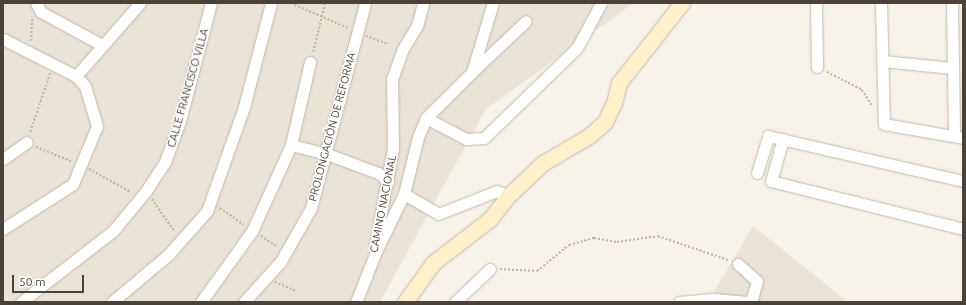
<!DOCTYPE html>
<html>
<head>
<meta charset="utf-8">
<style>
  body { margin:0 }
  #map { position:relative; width:966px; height:305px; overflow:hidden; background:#f6f2ea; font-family:Ubuntu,sans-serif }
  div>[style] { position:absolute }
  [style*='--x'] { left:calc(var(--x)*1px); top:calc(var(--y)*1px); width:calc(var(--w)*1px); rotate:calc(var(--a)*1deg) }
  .residential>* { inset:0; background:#eae3d8 }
  .path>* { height:1.5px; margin-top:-0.75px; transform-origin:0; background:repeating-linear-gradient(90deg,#c4b49d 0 2px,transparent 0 4px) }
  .roads { filter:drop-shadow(0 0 1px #c2b9ac) drop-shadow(0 0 1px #c2b9ac) }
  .street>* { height:11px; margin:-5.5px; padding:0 5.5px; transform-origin:5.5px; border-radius:5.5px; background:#fff }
  .secondary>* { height:15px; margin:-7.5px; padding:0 7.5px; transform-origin:7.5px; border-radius:7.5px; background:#ffefcb }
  span { translate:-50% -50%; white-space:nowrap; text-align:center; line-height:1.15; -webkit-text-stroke:3px #fff; paint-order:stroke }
  .street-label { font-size:11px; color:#4a4238 }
  .frame { position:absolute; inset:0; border:4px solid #4a4238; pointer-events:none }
  .scale { position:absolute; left:12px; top:275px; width:72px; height:18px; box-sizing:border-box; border:2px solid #4a4238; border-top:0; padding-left:5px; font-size:12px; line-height:14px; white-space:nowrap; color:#4a4238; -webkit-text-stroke:3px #fff; paint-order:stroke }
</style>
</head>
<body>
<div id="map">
  <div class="residential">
    <div style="clip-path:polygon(3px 3px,634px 3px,486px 109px,380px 302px,3px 302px)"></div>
    <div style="clip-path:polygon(753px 226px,848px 302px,708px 302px)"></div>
  </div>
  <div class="path">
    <div style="--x:291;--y:3;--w:62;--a:23.7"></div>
    <div style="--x:366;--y:36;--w:23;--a:20"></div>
    <div style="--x:31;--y:41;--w:24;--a:-88"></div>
    <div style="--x:313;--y:52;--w:50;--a:-76.2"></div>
    <div style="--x:827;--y:72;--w:39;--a:27"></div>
    <div style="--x:862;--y:90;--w:20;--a:57"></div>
    <div style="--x:30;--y:132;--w:62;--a:-71.3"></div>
    <div style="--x:36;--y:147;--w:38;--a:22"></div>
    <div style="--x:89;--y:169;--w:48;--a:28.7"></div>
    <div style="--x:152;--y:199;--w:40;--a:55.1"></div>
    <div style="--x:220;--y:208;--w:29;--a:35"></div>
    <div style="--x:261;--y:236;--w:20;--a:33"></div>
    <div style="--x:500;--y:269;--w:37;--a:3"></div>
    <div style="--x:537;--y:271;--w:41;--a:-39.1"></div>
    <div style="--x:569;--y:245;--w:26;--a:-16"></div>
    <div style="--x:594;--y:238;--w:23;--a:10"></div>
    <div style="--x:617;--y:242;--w:41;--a:-8.3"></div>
    <div style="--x:658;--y:236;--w:74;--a:18.9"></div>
    <div style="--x:275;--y:282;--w:23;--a:23"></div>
  </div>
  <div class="roads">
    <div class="street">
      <div style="--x:36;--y:3;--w:10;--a:61"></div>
      <div style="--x:41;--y:12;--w:69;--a:28.4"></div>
      <div style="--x:816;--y:3;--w:64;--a:89.1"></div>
      <div style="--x:881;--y:3;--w:121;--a:88.6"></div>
      <div style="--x:884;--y:124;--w:80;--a:10"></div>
      <div style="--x:952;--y:3;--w:133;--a:89.1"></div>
      <div style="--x:3;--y:39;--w:82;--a:26.9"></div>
      <div style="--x:76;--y:76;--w:13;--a:48"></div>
      <div style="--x:85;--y:86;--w:42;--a:73.3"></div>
      <div style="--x:97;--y:126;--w:63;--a:112.5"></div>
      <div style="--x:73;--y:184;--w:83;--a:147.3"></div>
      <div style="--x:882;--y:61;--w:71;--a:5.6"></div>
      <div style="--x:472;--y:72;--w:74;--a:-43.4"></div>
      <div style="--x:76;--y:76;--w:97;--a:-48.8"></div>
      <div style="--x:426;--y:118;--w:45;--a:27.7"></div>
      <div style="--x:466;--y:139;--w:18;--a:-3"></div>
      <div style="--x:484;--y:138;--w:129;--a:-44.1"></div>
      <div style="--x:577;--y:48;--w:51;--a:-61.9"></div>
      <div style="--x:783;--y:139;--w:44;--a:105.9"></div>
      <div style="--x:771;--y:181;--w:198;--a:14"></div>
      <div style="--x:291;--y:145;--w:37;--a:14"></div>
      <div style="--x:327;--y:154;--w:54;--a:20.4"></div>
      <div style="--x:378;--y:173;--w:13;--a:39"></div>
      <div style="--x:3;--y:159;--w:29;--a:-35"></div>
      <div style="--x:757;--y:173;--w:39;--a:-73"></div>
      <div style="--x:768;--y:136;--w:200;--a:13"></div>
      <div style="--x:404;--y:194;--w:39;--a:30"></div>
      <div style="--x:438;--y:214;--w:63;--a:-21.3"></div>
      <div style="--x:497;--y:191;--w:12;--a:24"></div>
      <div style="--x:375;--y:245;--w:98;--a:-79.4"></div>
      <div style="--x:393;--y:149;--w:70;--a:-90.8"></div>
      <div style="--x:392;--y:79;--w:32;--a:-70"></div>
      <div style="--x:403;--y:49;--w:27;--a:-59"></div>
      <div style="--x:417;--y:26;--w:24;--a:-75"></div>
      <div style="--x:738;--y:264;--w:25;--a:42"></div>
      <div style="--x:757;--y:281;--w:22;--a:106"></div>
      <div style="--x:21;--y:302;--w:116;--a:-37.7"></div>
      <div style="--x:113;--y:231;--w:52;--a:-50.5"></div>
      <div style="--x:146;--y:191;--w:35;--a:-57"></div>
      <div style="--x:165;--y:162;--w:44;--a:-69.9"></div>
      <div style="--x:180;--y:121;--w:122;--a:-75.3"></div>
      <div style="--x:112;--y:302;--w:73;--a:-40"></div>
      <div style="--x:168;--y:255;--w:59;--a:-48.4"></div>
      <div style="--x:207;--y:211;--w:110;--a:-70.4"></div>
      <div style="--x:244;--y:107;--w:107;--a:-75.4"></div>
      <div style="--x:201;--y:302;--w:87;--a:-54.3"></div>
      <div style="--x:252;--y:231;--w:94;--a:-65.6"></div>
      <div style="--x:291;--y:145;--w:85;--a:-77.1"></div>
      <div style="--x:244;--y:302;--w:55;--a:-47.9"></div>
      <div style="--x:281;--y:261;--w:61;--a:-60.5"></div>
      <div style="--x:311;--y:208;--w:212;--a:-75.2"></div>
      <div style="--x:356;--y:302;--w:57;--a:-68.4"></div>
      <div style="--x:377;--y:249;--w:61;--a:-63.9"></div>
      <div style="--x:404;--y:194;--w:59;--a:-76.2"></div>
      <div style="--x:418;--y:137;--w:21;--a:-67"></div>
      <div style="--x:426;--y:118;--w:65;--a:-45"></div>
      <div style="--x:472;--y:72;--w:72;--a:-73.1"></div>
      <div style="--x:455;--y:302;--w:48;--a:-43.3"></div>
      <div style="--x:679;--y:302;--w:34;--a:-5"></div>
      <div style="--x:713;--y:299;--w:32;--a:5"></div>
    </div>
    <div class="secondary">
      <div style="--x:405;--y:302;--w:48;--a:-54.3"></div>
      <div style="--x:433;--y:263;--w:72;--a:-37.7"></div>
      <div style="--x:490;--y:219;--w:29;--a:-52"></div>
      <div style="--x:508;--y:196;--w:48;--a:-43.3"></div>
      <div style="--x:543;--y:163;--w:53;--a:-30.4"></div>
      <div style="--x:589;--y:136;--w:21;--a:-41"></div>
      <div style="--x:605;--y:122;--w:21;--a:-65"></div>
      <div style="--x:614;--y:103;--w:21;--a:-76"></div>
      <div style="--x:619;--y:83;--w:102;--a:-51.8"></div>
    </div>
  </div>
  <div class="street-label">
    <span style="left:188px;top:88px;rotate:-74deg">CALLE FRANCISCO VILLA</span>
    <span style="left:332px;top:127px;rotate:-75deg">PROLONGACIÓN DE REFORMA</span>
    <span style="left:383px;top:204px;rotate:-79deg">CAMINO NACIONAL</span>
  </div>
  <div class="frame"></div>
  <div class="scale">50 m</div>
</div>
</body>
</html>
